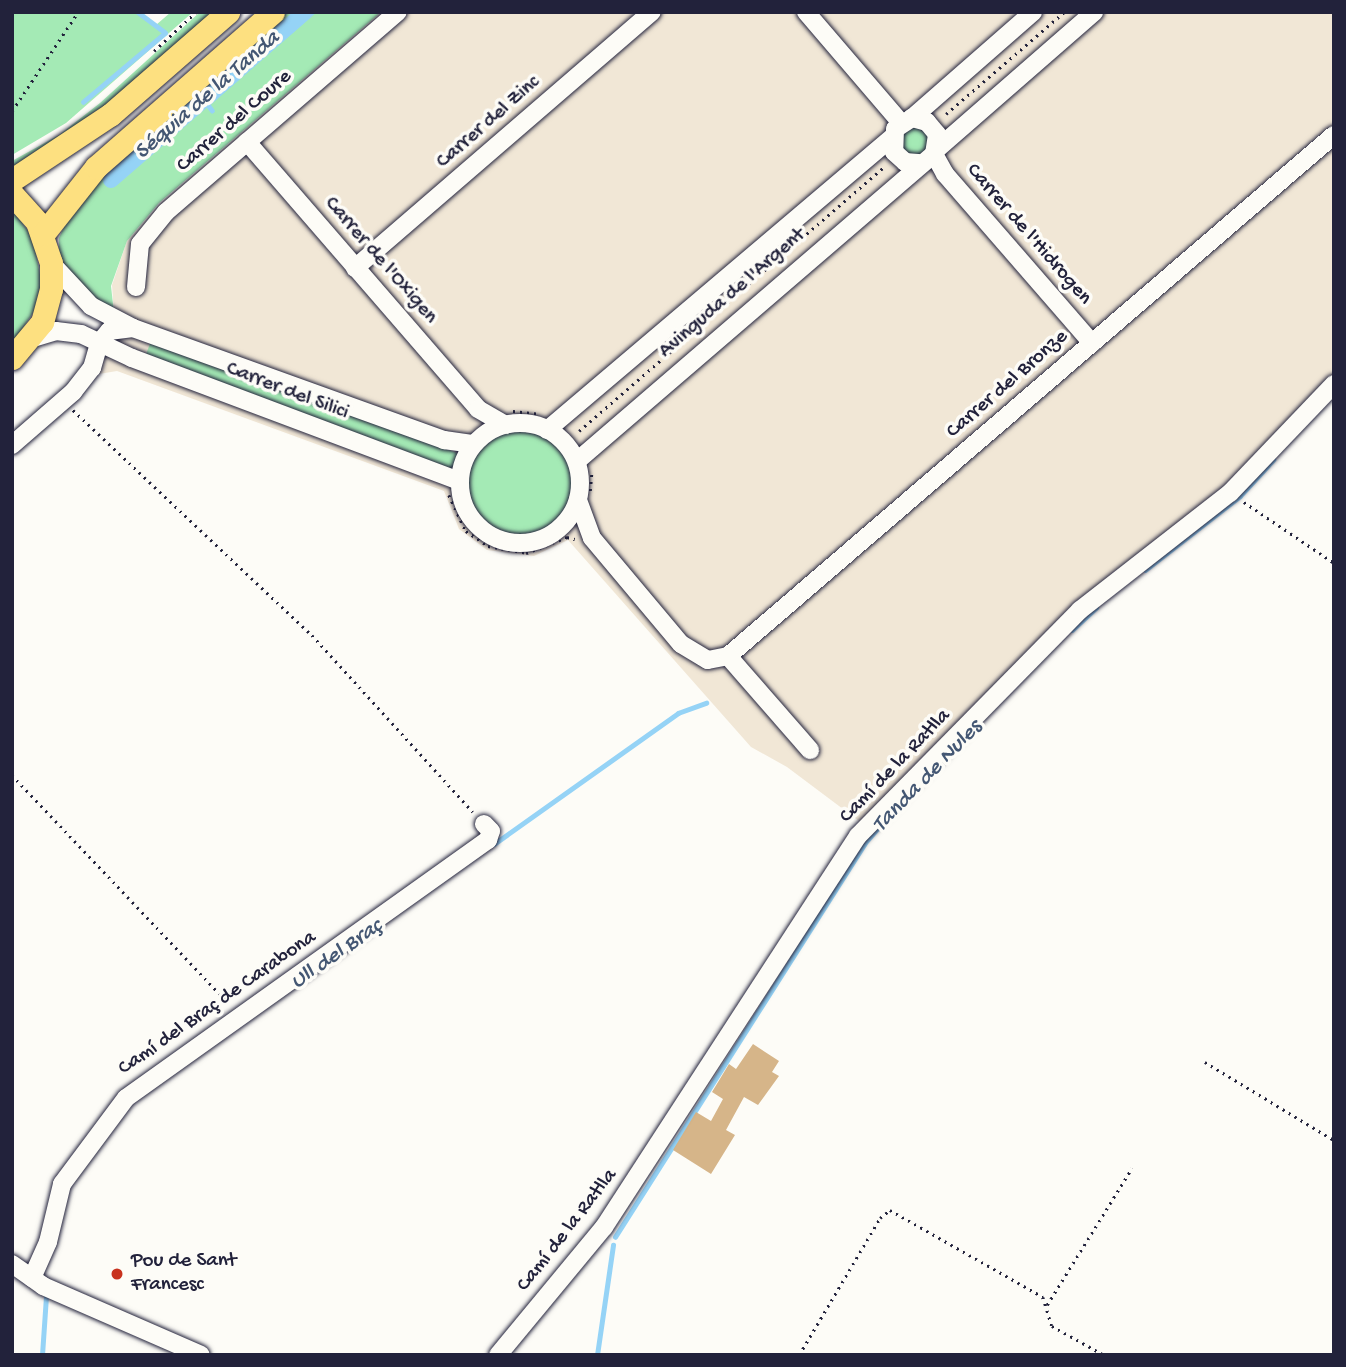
<!DOCTYPE html>
<html>
<head>
<meta charset="utf-8">
<style>
  body { margin:0 }
  #map { position:relative; width:1346px; height:1367px; overflow:hidden; background:#fdfcf7; font-family:"Gochi Hand",sans-serif }
  div>[style] { position:absolute }
  [style*='--x'] { left:calc(var(--x)*1px); top:calc(var(--y)*1px); width:calc(var(--w)*1px); rotate:calc(var(--a)*1deg) }
  .built>* { inset:0; background:#f1e7d6 }
  .green>* { inset:0; background:#a4eab5 }
  .round { border-radius:50% }
  .stream>* { height:4.5px; margin:-2.25px; padding:0 2.25px; transform-origin:2.25px; border-radius:2.25px; background:#95d3f6 }
  .canal>* { height:16px; margin:-8px; padding:0 8px; transform-origin:8px; border-radius:8px; background:#95d3f6 }
  .building>* { inset:0; background:#d6b589 }
  .path>* { height:2.5px; margin-top:-1.25px; transform-origin:0; background:repeating-linear-gradient(90deg,#22223b 0 2px,transparent 0 7px) }
  .roads { filter:drop-shadow(0 0 2px #22223b) drop-shadow(0 0 2px #22223b) }
  .minor>* { height:18px; margin:-9px; padding:0 9px; transform-origin:9px; border-radius:9px; background:#fdfcf7 }
  .minor>.ring { margin:-9px; padding:0; box-sizing:content-box; background:none; border:18px solid #fdfcf7; border-radius:50% }
  .major>* { height:23px; margin:-11.5px; padding:0 11.5px; transform-origin:11.5px; border-radius:11.5px; background:#fde080 }
  .dots>* { width:19px; height:19px; translate:-50% -50%; box-sizing:border-box; border:4px solid #fdfcf7; border-radius:50% }
  span { translate:-50% -50%; white-space:nowrap; text-align:center; line-height:1.15; -webkit-text-stroke:7px #fdfcf7; paint-order:stroke }
  .street-label { font-size:21px; color:#22223b }
  .poi-label { font-size:21px; color:#22223b }
  .left { translate:0 -50%; text-align:left }
  .water-label { font-size:23px; color:#445773; font-style:italic }
  .frame { position:absolute; inset:0; border:14px solid #22223b; pointer-events:none }
</style>
</head>
<body>
<div id="map">
  <div class="built">
    <div style="clip-path:polygon(380px 12px,1334px 12px,1334px 373px,1227px 490px,1132px 559px,863px 824px,787px 767px,751px 747px,568px 540px,534px 556px,487px 550px,459px 529px,444px 491px,117px 371px,99px 374px,114px 314px,112px 285px,127px 241px,160px 203px)"></div>
  </div>
  <div class="green">
    <div style="clip-path:polygon(12px 12px,136px 12px,156px 25px,171px 12px,193px 12px,66px 123px,12px 155px)"></div>
    <div style="clip-path:polygon(200px 12px,218px 12px,90px 122px,12px 171px,12px 161px,59px 135px,100px 103px)"></div>
    <div style="clip-path:polygon(285px 12px,381px 12px,159px 203px,127px 241px,111px 286px,114px 313px,86px 298px,59px 260px,59px 238px,73px 207px,148px 129px)"></div>
    <div style="clip-path:polygon(914px 124px,932px 136px,924px 156px,903px 154px,898px 138px)"></div>
    <div style="clip-path:polygon(12px 209px,33px 238px,41px 280px,37px 307px,12px 344px)"></div>
    <div style="clip-path:polygon(151px 341px,457px 453px,452px 471px,145px 357px)"></div>
    <div class="round" style="left:468px;top:431px;width:104px;height:104px"></div>
  </div>
  <div class="stream">
    <div style="--x:83;--y:102;--w:107;--a:-40.1"></div>
    <div style="--x:165;--y:33;--w:35;--a:-143"></div>
    <div style="--x:212;--y:111;--w:9;--a:-126"></div>
    <div style="--x:207;--y:104;--w:140;--a:-41.2"></div>
    <div style="--x:1145;--y:570;--w:120;--a:-37.9"></div>
    <div style="--x:1240;--y:496;--w:49;--a:-47.5"></div>
    <div style="--x:1072;--y:630;--w:33;--a:-43"></div>
    <div style="--x:494;--y:844;--w:226;--a:-35.4"></div>
    <div style="--x:678;--y:713;--w:30;--a:-20"></div>
    <div style="--x:615;--y:1237;--w:465;--a:-57.6"></div>
    <div style="--x:864;--y:844;--w:30;--a:-49"></div>
    <div style="--x:42;--y:1355;--w:59;--a:-86.1"></div>
    <div style="--x:597;--y:1355;--w:111;--a:-81.7"></div>
  </div>
  <div class="canal">
    <div style="--x:111;--y:180;--w:257;--a:-40.9"></div>
  </div>
  <div class="building">
    <div style="clip-path:polygon(753px 1044px,779px 1061px,772px 1072px,779px 1076px,758px 1105px,744px 1097px,726px 1130px,735px 1135px,711px 1174px,673px 1150px,696px 1112px,711px 1121px,723px 1099px,712px 1092px,729px 1064px,736px 1069px)"></div>
  </div>
  <div class="path">
    <div style="--x:154;--y:51;--w:57;--a:-42.9"></div>
    <div style="--x:12;--y:111;--w:119;--a:-56.3"></div>
    <div style="--x:946;--y:114;--w:156;--a:-40.8"></div>
    <div style="--x:73;--y:410;--w:328;--a:43.3"></div>
    <div style="--x:312;--y:635;--w:239;--a:47.7"></div>
    <div style="--x:513;--y:411;--w:28;--a:6"></div>
    <div style="--x:579;--y:431;--w:405;--a:-40.9"></div>
    <div style="--x:590;--y:491;--w:21;--a:-85"></div>
    <div style="--x:449;--y:495;--w:40;--a:65"></div>
    <div style="--x:466;--y:531;--w:27;--a:34"></div>
    <div style="--x:488;--y:546;--w:39;--a:10"></div>
    <div style="--x:526;--y:553;--w:44;--a:-21.3"></div>
    <div style="--x:567;--y:537;--w:8;--a:14"></div>
    <div style="--x:1244;--y:502;--w:109;--a:34.1"></div>
    <div style="--x:12;--y:775;--w:315;--a:46.5"></div>
    <div style="--x:1205;--y:1062;--w:151;--a:31.2"></div>
    <div style="--x:1047;--y:1305;--w:161;--a:-58.2"></div>
    <div style="--x:799;--y:1355;--w:159;--a:-59.4"></div>
    <div style="--x:880;--y:1218;--w:13;--a:-39"></div>
    <div style="--x:890;--y:1210;--w:176;--a:29.6"></div>
    <div style="--x:1043;--y:1297;--w:30;--a:73"></div>
    <div style="--x:1052;--y:1326;--w:60;--a:29.1"></div>
  </div>
  <div class="roads">
    <div class="minor">
      <div style="--x:806;--y:12;--w:146;--a:49.4"></div>
      <div style="--x:912;--y:118;--w:161;--a:-41.2"></div>
      <div style="--x:247;--y:142;--w:353;--a:49.1"></div>
      <div style="--x:478;--y:409;--w:32;--a:30"></div>
      <div style="--x:936;--y:150;--w:210;--a:-41.1"></div>
      <div style="--x:934;--y:154;--w:23;--a:61"></div>
      <div style="--x:945;--y:174;--w:224;--a:49"></div>
      <div style="--x:51;--y:263;--w:59;--a:47.1"></div>
      <div style="--x:91;--y:306;--w:47;--a:27.6"></div>
      <div style="--x:133;--y:328;--w:331;--a:19.8"></div>
      <div style="--x:444;--y:440;--w:30;--a:8"></div>
      <div style="--x:355;--y:268;--w:392;--a:-40.8"></div>
      <div style="--x:136;--y:287;--w:43;--a:-84.7"></div>
      <div style="--x:140;--y:244;--w:41;--a:-50.9"></div>
      <div style="--x:166;--y:212;--w:306;--a:-40.8"></div>
      <div style="--x:30;--y:339;--w:27;--a:-17"></div>
      <div style="--x:56;--y:331;--w:25;--a:7"></div>
      <div style="--x:81;--y:334;--w:56;--a:25.2"></div>
      <div style="--x:132;--y:358;--w:350;--a:20.6"></div>
      <div class="ring" style="left:460px;top:423px;width:102px;height:102px"></div>
      <div style="--x:547;--y:430;--w:453;--a:-40.3"></div>
      <div style="--x:12;--y:445;--w:81;--a:-41"></div>
      <div style="--x:73;--y:392;--w:31;--a:-52"></div>
      <div style="--x:92;--y:368;--w:26;--a:-74"></div>
      <div style="--x:99;--y:343;--w:16;--a:-50"></div>
      <div style="--x:109;--y:331;--w:24;--a:-7"></div>
      <div style="--x:577;--y:461;--w:471;--a:-40.7"></div>
      <div style="--x:934;--y:154;--w:20;--a:-81"></div>
      <div style="--x:937;--y:134;--w:16;--a:-130"></div>
      <div style="--x:927;--y:122;--w:16;--a:-165"></div>
      <div style="--x:912;--y:118;--w:20;--a:147"></div>
      <div style="--x:895;--y:129;--w:23;--a:92"></div>
      <div style="--x:894;--y:152;--w:15;--a:42"></div>
      <div style="--x:905;--y:162;--w:16;--a:4"></div>
      <div style="--x:578;--y:500;--w:40;--a:69.8"></div>
      <div style="--x:592;--y:538;--w:138;--a:50"></div>
      <div style="--x:681;--y:644;--w:31;--a:31"></div>
      <div style="--x:708;--y:660;--w:20;--a:-11"></div>
      <div style="--x:728;--y:656;--w:799;--a:-40.69"></div>
      <div style="--x:728;--y:656;--w:125;--a:48.9"></div>
      <div style="--x:12;--y:1264;--w:38;--a:35"></div>
      <div style="--x:43;--y:1286;--w:172;--a:23.6"></div>
      <div style="--x:32;--y:1278;--w:39;--a:-66"></div>
      <div style="--x:48;--y:1242;--w:60;--a:-76.4"></div>
      <div style="--x:62;--y:1184;--w:107;--a:-53.3"></div>
      <div style="--x:126;--y:1098;--w:445;--a:-35.5"></div>
      <div style="--x:488;--y:840;--w:9;--a:-72"></div>
      <div style="--x:491;--y:831;--w:10;--a:-135"></div>
      <div style="--x:498;--y:1355;--w:166;--a:-50.4"></div>
      <div style="--x:604;--y:1227;--w:466;--a:-57"></div>
      <div style="--x:858;--y:836;--w:317;--a:-45.5"></div>
      <div style="--x:1080;--y:610;--w:190;--a:-38"></div>
      <div style="--x:1230;--y:493;--w:151;--a:-46.3"></div>
    </div>
    <div class="major">
      <div style="--x:12;--y:180;--w:118;--a:-33.6"></div>
      <div style="--x:110;--y:115;--w:157;--a:-41.1"></div>
      <div style="--x:12;--y:194;--w:38;--a:48"></div>
      <div style="--x:37;--y:222;--w:43;--a:71.1"></div>
      <div style="--x:51;--y:263;--w:26;--a:90"></div>
      <div style="--x:51;--y:289;--w:34;--a:105"></div>
      <div style="--x:42;--y:322;--w:47;--a:129.8"></div>
      <div style="--x:43;--y:234;--w:85;--a:-51.7"></div>
      <div style="--x:96;--y:167;--w:235;--a:-41.2"></div>
    </div>
  </div>
  <div class="dots">
    <div style="left:117px;top:1274px;background:#c8321e"></div>
  </div>
  <div class="street-label">
    <span style="left:235px;top:122px;rotate:-41deg">Carrer del Coure</span>
    <span style="left:489px;top:123px;rotate:-41deg">Carrer del Zinc</span>
    <span style="left:1028px;top:235px;rotate:49deg">Carrer de l'Hidrogen</span>
    <span style="left:380px;top:261px;rotate:49deg">Carrer de l'Oxigen</span>
    <span style="left:733px;top:294px;rotate:-41deg">Avinguda de l'Argent</span>
    <span style="left:1008px;top:385px;rotate:-41deg">Carrer del Bronze</span>
    <span style="left:287px;top:392px;rotate:21deg">Carrer del Silici</span>
    <span style="left:896px;top:767px;rotate:-46deg">Camí de la Ratlla</span>
    <span style="left:218px;top:1004px;rotate:-35deg">Camí del Braç de Carabona</span>
    <span style="left:568px;top:1231px;rotate:-52deg">Camí de la Ratlla</span>
  </div>
  <div class="poi-label">
    <span class="left" style="left:131px;top:1274px">Pou de Sant<br>Francesc</span>
  </div>
  <div class="water-label">
    <span style="left:208px;top:96px;rotate:-41deg">Séquia de la Tanda</span>
    <span style="left:928px;top:777px;rotate:-46deg">Tanda de Nules</span>
    <span style="left:337px;top:955px;rotate:-35deg">Ull del Braç</span>
  </div>
  <div class="frame"></div>
</div>
</body>
</html>
